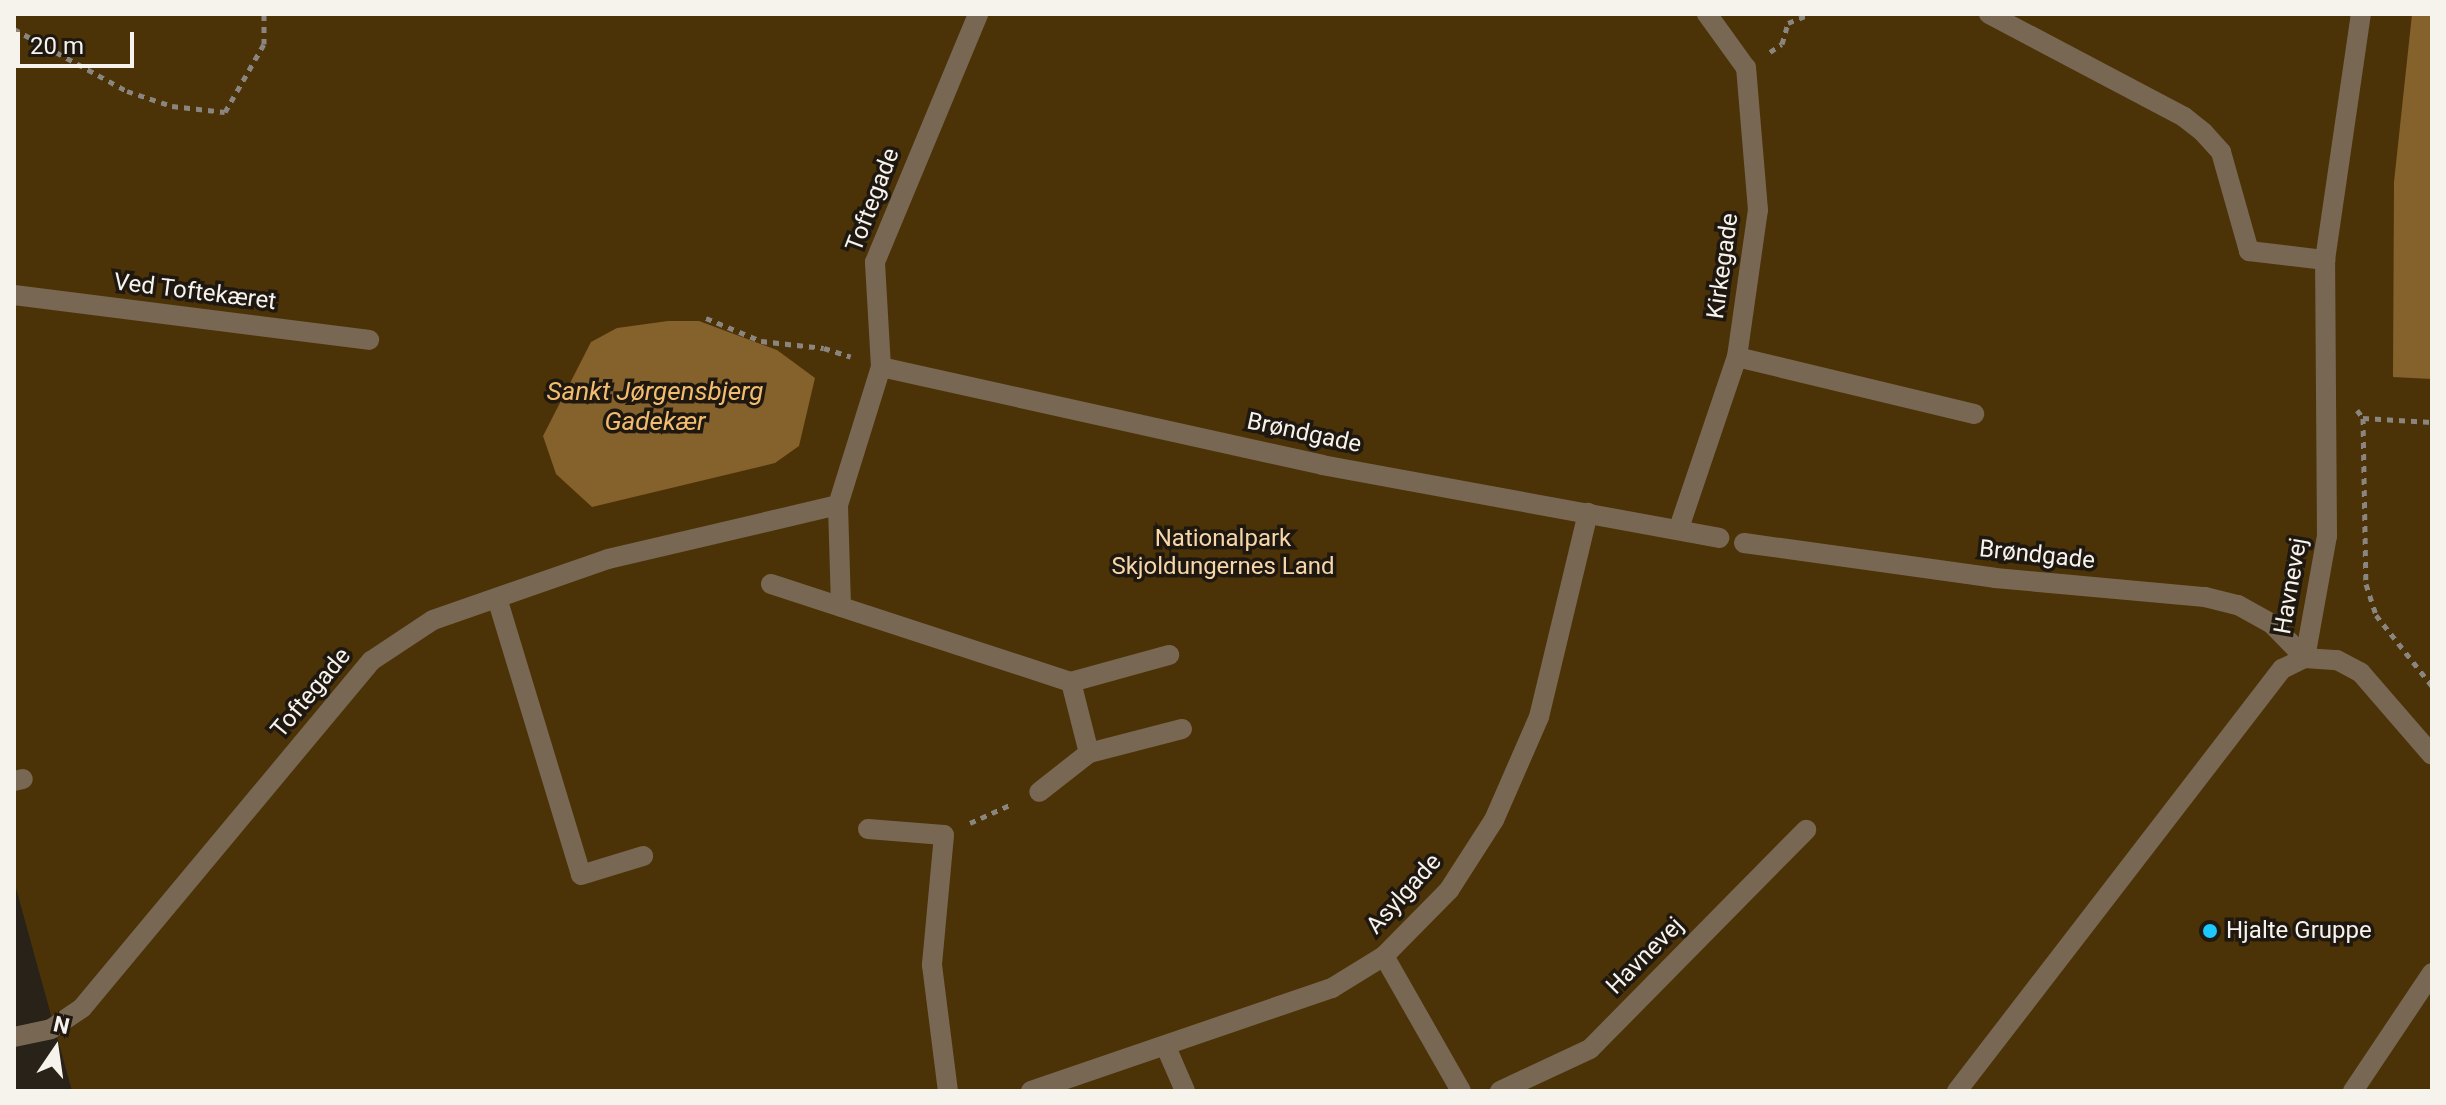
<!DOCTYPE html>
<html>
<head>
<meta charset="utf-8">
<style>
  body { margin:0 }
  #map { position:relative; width:2446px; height:1105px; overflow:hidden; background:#282219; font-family:Roboto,sans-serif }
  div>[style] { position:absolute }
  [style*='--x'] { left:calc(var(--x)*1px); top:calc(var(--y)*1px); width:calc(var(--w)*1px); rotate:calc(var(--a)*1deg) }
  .green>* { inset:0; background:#4c3207 }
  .water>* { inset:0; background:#85612b }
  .path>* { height:5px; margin-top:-2.5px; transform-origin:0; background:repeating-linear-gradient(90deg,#8a857e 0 6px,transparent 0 12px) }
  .minor>* { height:20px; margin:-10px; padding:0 10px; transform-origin:10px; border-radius:10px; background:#786853 }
  .dots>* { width:22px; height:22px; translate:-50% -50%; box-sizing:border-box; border:4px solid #1e1810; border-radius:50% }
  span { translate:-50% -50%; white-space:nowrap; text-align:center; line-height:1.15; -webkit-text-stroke:7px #1e1810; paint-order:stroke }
  .street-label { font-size:24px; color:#f6f2ec }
  .park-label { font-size:24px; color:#f7d7aa }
  .poi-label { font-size:24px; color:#f6f2ec }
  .left { translate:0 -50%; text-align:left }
  .water-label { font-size:26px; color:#f3bd6f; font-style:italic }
  .frame { position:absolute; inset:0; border:16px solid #f6f2ec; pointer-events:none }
  .north { position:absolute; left:16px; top:1009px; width:80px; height:80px; -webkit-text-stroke:6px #1e1810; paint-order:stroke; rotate:13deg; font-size:22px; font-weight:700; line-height:32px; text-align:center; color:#f6f2ec }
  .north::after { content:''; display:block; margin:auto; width:28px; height:36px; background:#f6f2ec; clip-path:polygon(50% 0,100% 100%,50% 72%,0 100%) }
  .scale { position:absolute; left:16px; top:32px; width:118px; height:36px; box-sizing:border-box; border:4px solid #f6f2ec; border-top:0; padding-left:10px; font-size:24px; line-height:28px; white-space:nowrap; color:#f6f2ec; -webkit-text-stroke:6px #1e1810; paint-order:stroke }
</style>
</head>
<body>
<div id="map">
  <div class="green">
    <div style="clip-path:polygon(14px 14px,2432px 14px,2432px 1091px,72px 1091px,14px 881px)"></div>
  </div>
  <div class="water">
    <div style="clip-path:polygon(2412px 14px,2432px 14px,2432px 379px,2393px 377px,2394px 182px)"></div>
    <div style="clip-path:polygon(668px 321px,699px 321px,777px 350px,815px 378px,799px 446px,775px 463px,592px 507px,556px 474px,543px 436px,591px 342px,617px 328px)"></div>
  </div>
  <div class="path">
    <div style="--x:14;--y:29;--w:129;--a:28.8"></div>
    <div style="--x:127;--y:91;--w:47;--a:18.4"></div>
    <div style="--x:172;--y:106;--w:53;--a:6.5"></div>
    <div style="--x:225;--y:112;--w:78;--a:-60.2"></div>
    <div style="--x:264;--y:44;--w:30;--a:-90"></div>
    <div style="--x:1770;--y:52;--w:14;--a:-34"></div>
    <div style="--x:1782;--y:44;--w:22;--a:-74"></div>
    <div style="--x:1788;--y:23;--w:24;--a:-22"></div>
    <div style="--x:706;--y:318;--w:60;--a:22.7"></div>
    <div style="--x:761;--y:341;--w:63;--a:6.3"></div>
    <div style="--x:824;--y:348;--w:28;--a:18"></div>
    <div style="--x:2357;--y:410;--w:10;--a:53"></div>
    <div style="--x:2363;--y:418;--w:166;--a:89"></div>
    <div style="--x:2366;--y:584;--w:33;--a:72"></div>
    <div style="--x:2376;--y:615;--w:90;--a:51.7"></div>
    <div style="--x:2363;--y:418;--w:69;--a:3.3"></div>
    <div style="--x:970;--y:823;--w:46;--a:-24.3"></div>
  </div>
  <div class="minor">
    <div style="--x:1989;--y:14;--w:221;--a:27.8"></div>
    <div style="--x:2184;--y:117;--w:24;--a:38"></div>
    <div style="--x:2203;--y:132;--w:27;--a:48"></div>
    <div style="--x:2221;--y:152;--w:103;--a:74.2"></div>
    <div style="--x:2249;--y:251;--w:77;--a:6.8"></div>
    <div style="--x:14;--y:295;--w:358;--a:7.2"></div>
    <div style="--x:1737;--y:357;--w:244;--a:13.5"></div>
    <div style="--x:881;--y:367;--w:452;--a:12.5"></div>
    <div style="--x:1322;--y:465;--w:404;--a:10.4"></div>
    <div style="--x:838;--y:505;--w:102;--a:88.3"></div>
    <div style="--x:1679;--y:528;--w:181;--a:-71.3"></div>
    <div style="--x:1737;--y:357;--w:148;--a:-81.9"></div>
    <div style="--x:1758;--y:210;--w:143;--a:-94.8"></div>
    <div style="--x:1746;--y:68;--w:67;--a:-125.8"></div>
    <div style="--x:1744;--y:543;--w:253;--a:7.9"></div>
    <div style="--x:1995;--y:578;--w:211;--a:5.2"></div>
    <div style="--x:2205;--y:597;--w:34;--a:14"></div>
    <div style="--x:2238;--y:605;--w:38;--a:29"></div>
    <div style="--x:2271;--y:623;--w:49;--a:45.8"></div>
    <div style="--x:771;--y:584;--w:316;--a:18.1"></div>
    <div style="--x:1071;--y:682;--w:73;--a:75.8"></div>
    <div style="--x:1089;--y:753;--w:63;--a:142"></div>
    <div style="--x:497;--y:598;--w:289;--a:73.1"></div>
    <div style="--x:581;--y:875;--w:65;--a:-17"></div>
    <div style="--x:2305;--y:658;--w:124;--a:-79.8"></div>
    <div style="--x:2327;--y:536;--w:276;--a:-90.4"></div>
    <div style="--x:2325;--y:260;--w:249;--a:-81.7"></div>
    <div style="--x:1071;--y:682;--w:102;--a:-15.4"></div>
    <div style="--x:1089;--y:753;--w:96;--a:-14.5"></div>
    <div style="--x:14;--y:781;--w:9;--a:-13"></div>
    <div style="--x:868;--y:829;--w:76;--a:4.5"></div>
    <div style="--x:944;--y:835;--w:131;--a:95.3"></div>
    <div style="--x:932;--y:965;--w:127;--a:82.8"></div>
    <div style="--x:1384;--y:956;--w:155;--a:60.3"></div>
    <div style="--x:14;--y:1037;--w:38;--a:-12"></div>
    <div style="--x:51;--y:1029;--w:37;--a:-34"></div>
    <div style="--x:82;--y:1008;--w:452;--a:-50.2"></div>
    <div style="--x:371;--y:661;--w:74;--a:-33.5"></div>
    <div style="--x:433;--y:620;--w:185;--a:-19.2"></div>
    <div style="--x:608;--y:559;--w:236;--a:-13.2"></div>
    <div style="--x:838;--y:505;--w:145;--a:-72.7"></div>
    <div style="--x:881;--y:367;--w:105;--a:-93.3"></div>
    <div style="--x:875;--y:262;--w:269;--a:-67.4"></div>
    <div style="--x:1166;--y:1047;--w:48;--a:66.6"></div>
    <div style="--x:1031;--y:1091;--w:318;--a:-18.9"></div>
    <div style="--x:1332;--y:988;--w:61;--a:-31.6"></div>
    <div style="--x:1384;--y:956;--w:93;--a:-45.4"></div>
    <div style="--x:1449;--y:890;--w:83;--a:-57.3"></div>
    <div style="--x:1494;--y:820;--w:112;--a:-66.4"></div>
    <div style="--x:1539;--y:717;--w:210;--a:-76.5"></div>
    <div style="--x:1500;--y:1091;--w:99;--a:-25"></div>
    <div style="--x:1590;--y:1049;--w:308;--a:-45.4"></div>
    <div style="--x:1957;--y:1091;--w:533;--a:-52.4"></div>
    <div style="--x:2282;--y:669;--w:25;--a:-26"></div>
    <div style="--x:2305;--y:658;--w:32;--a:4"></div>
    <div style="--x:2337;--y:660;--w:27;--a:28"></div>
    <div style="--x:2361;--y:673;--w:108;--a:49.1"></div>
    <div style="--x:2353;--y:1091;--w:142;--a:-56.2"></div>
  </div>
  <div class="dots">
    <div style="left:2210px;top:931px;background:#1dc9fc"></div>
  </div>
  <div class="street-label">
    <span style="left:873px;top:200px;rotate:-69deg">Toftegade</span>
    <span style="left:1723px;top:266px;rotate:-82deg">Kirkegade</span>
    <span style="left:195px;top:292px;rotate:7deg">Ved Toftekæret</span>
    <span style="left:1304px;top:433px;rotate:12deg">Brøndgade</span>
    <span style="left:2037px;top:555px;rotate:6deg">Brøndgade</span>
    <span style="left:2291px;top:586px;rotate:-80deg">Havnevej</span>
    <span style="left:311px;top:693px;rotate:-50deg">Toftegade</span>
    <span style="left:1404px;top:894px;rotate:-48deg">Asylgade</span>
    <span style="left:1645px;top:956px;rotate:-45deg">Havnevej</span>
  </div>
  <div class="park-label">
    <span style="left:1223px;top:553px">Nationalpark<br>Skjoldungernes Land</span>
  </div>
  <div class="poi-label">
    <span class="left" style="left:2226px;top:931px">Hjalte Gruppe</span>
  </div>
  <div class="water-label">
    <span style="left:655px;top:407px">Sankt Jørgensbjerg<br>Gadekær</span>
  </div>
  <div class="frame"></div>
  <div class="north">N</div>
  <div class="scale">20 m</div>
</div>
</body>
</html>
